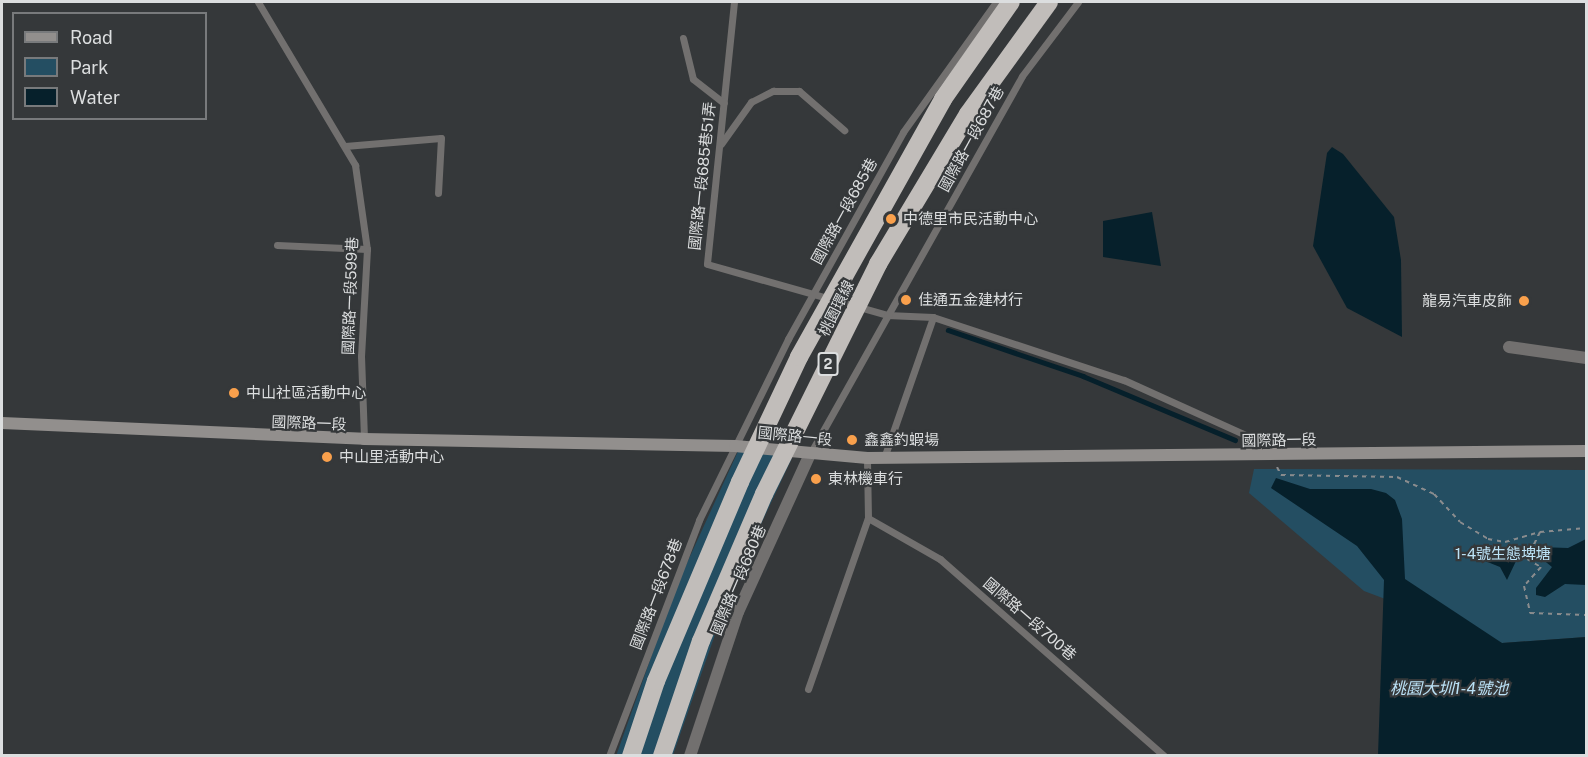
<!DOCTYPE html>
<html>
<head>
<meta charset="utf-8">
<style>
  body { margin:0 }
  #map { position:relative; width:1588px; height:757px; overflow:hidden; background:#35383a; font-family:"Public Sans","Noto Sans TC",sans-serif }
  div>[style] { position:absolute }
  .green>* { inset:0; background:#244e62 }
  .water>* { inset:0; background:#06202b }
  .stream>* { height:4.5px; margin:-2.25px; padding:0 2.25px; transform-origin:2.25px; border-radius:2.25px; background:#06202b }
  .path>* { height:2px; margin-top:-1px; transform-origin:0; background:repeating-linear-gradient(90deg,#8a8c8e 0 4.5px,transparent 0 9px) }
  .lane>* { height:7px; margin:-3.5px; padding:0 3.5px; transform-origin:3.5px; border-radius:3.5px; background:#72706f }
  .street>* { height:12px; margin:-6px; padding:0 6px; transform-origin:6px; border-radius:6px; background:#72706f }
  .secondary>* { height:12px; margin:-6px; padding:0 6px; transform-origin:6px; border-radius:6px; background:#928f8d }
  .highway-bridge>* { height:18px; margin:-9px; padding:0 9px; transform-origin:9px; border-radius:9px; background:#c1bdba }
  .dots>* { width:16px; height:16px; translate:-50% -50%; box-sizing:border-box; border:3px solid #35383a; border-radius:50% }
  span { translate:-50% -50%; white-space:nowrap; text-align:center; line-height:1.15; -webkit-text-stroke:4.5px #35383a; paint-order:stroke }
  .shield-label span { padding:2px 4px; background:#35383a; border:2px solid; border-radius:4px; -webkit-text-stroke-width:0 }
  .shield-label { font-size:14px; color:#dcdedf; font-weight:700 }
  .street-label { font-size:15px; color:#dcdedf }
  .poi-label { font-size:15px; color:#dcdedf }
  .left { translate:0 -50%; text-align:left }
  .right { translate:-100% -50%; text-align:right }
  .park-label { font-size:15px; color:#bce4f8 }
  .water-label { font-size:16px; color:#bbe2f7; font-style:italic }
  .frame { position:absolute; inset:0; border:3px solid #dcdedf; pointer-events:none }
  .legend { position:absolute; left:12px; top:12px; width:195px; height:108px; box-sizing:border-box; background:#35383a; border:2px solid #787a7c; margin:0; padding:8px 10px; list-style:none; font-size:18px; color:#dcdedf }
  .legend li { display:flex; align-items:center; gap:12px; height:30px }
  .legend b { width:30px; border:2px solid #787a7c }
</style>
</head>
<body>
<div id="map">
  <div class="green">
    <i style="clip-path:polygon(740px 447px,792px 458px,732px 586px,673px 755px,616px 756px,676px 587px)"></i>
    <i style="clip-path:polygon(1254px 469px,1586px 470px,1586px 637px,1502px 643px,1364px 591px,1249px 493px)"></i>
  </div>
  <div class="water">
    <i style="clip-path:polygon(1332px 147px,1343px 154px,1394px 217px,1401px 260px,1402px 337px,1347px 308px,1313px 246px,1327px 153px)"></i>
    <i style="clip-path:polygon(1152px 212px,1161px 266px,1103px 257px,1103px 221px)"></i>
    <i style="clip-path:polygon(1276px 478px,1310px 489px,1371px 489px,1386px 493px,1395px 500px,1402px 519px,1405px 579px,1502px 643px,1586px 637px,1586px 755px,1378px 755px,1384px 580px,1357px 546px,1271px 488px)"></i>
    <i style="clip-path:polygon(1586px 539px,1586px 585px,1565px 584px,1545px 597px,1536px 595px,1536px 588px,1552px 567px,1536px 554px,1539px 547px,1568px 548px)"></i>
    <i style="clip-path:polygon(1510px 554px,1516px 561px,1507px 580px,1500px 567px,1480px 559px)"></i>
  </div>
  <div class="stream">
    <i style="left:948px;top:330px;width:143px;rotate:18.8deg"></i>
    <i style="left:1083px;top:376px;width:165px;rotate:22.8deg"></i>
  </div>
  <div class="path">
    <i style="left:1277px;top:467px;width:9px;rotate:63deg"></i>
    <i style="left:1281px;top:475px;width:116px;rotate:1deg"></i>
    <i style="left:1397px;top:477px;width:41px;rotate:24.7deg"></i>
    <i style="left:1434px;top:494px;width:38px;rotate:47deg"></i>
    <i style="left:1460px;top:522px;width:33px;rotate:31deg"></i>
    <i style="left:1488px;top:539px;width:17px;rotate:10deg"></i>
    <i style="left:1505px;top:542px;width:36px;rotate:-16deg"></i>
    <i style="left:1540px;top:532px;width:46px;rotate:-5deg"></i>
    <i style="left:1540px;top:532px;width:30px;rotate:116deg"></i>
    <i style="left:1527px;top:559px;width:16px;rotate:30deg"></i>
    <i style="left:1541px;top:567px;width:25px;rotate:132deg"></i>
    <i style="left:1524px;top:586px;width:28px;rotate:77deg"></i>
    <i style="left:1530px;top:613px;width:56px;rotate:2deg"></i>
  </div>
  <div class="lane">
    <i style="left:258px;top:2px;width:190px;rotate:59.2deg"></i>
    <i style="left:355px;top:165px;width:85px;rotate:81.9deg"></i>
    <i style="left:367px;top:249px;width:107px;rotate:93.2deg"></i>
    <i style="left:361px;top:356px;width:83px;rotate:87.9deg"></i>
    <i style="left:734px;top:2px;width:263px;rotate:95.9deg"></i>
    <i style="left:707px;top:264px;width:187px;rotate:15.8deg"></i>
    <i style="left:887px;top:315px;width:46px;rotate:2.5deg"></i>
    <i style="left:933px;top:317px;width:201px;rotate:18.3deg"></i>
    <i style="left:1124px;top:380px;width:146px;rotate:24.3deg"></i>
    <i style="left:1257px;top:440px;width:21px;rotate:47deg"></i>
    <i style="left:683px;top:38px;width:42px;rotate:76.3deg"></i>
    <i style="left:693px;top:79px;width:39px;rotate:38deg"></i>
    <i style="left:721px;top:144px;width:52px;rotate:-54.5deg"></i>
    <i style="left:751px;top:102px;width:25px;rotate:-27deg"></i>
    <i style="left:773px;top:91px;width:26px"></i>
    <i style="left:799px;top:91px;width:60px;rotate:40.9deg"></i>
    <i style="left:345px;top:146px;width:96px;rotate:-4.8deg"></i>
    <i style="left:441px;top:138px;width:55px;rotate:93.1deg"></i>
    <i style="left:277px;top:245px;width:90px;rotate:2.5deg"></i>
    <i style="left:810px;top:454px;width:433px;rotate:-60.7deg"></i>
    <i style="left:1022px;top:76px;width:93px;rotate:-52.9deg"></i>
    <i style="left:884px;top:458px;width:149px;rotate:-70.8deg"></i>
    <i style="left:868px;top:518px;width:83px;rotate:29.7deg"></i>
    <i style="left:940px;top:559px;width:298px;rotate:41.3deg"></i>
    <i style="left:808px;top:689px;width:181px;rotate:-70.7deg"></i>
    <i style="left:868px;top:518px;width:60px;rotate:-91deg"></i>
    <i style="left:609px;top:756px;width:253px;rotate:-69.1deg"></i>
    <i style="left:699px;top:520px;width:202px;rotate:-63.8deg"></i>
    <i style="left:788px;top:339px;width:237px;rotate:-60.9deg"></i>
    <i style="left:903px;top:132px;width:160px;rotate:-54.4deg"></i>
  </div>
  <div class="street">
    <i style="left:1509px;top:347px;width:78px;rotate:8.1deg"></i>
    <i style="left:690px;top:756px;width:152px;rotate:-71.6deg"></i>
    <i style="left:738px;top:612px;width:174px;rotate:-65.5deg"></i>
  </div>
  <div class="secondary">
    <i style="left:2px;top:423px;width:362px;rotate:2.5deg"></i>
    <i style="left:364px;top:439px;width:371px;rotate:1.1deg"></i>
    <i style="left:735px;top:446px;width:133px;rotate:5.2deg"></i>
    <i style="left:867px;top:458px;width:719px;rotate:-0.56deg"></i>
  </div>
  <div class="highway-bridge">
    <i style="left:631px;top:756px;width:79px;rotate:-71.6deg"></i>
    <i style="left:656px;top:681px;width:216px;rotate:-67.1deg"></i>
    <i style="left:740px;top:482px;width:138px;rotate:-64.7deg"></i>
    <i style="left:799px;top:357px;width:295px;rotate:-60.8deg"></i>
    <i style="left:943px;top:99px;width:118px;rotate:-55deg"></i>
    <i style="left:662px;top:756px;width:121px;rotate:-71.3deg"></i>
    <i style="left:701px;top:641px;width:160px;rotate:-66.8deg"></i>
    <i style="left:764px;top:494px;width:257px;rotate:-63.6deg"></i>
    <i style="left:878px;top:264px;width:175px;rotate:-59deg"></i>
    <i style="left:968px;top:114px;width:138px;rotate:-54.1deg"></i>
  </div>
  <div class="dots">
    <i style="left:891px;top:219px;background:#f9a04c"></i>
    <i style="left:906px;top:300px;background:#f9a04c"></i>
    <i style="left:1524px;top:301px;background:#f9a04c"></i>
    <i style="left:234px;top:393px;background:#f9a04c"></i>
    <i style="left:852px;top:440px;background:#f9a04c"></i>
    <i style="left:327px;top:457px;background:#f9a04c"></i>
    <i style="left:816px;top:479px;background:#f9a04c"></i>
  </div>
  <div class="shield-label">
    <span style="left:828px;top:364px">2</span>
  </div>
  <div class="street-label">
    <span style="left:971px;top:139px;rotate:-61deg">國際路一段687巷</span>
    <span style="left:702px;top:176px;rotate:-84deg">國際路一段685巷51弄</span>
    <span style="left:844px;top:211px;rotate:-61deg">國際路一段685巷</span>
    <span style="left:350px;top:296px;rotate:-88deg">國際路一段599巷</span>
    <span style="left:836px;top:308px;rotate:-63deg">桃園環線</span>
    <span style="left:309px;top:423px;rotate:2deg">國際路一段</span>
    <span style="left:795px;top:436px;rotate:6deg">國際路一段</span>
    <span style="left:1279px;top:440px;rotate:-1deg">國際路一段</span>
    <span style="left:738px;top:580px;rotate:-67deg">國際路一段680巷</span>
    <span style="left:656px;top:594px;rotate:-69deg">國際路一段678巷</span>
    <span style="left:1030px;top:619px;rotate:41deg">國際路一段700巷</span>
  </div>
  <div class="poi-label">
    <span class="left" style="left:903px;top:219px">中德里市民活動中心</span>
    <span class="left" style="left:918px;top:300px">佳通五金建材行</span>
    <span class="right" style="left:1512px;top:301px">龍易汽車皮飾</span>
    <span class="left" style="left:246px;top:393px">中山社區活動中心</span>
    <span class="left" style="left:864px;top:440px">鑫鑫釣蝦場</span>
    <span class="left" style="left:339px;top:457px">中山里活動中心</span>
    <span class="left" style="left:828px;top:479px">東林機車行</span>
  </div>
  <div class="park-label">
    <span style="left:1503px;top:554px">1-4號生態埤塘</span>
  </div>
  <div class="water-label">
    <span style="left:1449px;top:689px">桃園大圳1-4號池</span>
  </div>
  <div class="frame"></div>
  <ul class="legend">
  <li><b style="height:8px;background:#928f8d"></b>Road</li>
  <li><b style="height:16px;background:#244e62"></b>Park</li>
  <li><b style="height:16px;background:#06202b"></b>Water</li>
  </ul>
</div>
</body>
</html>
